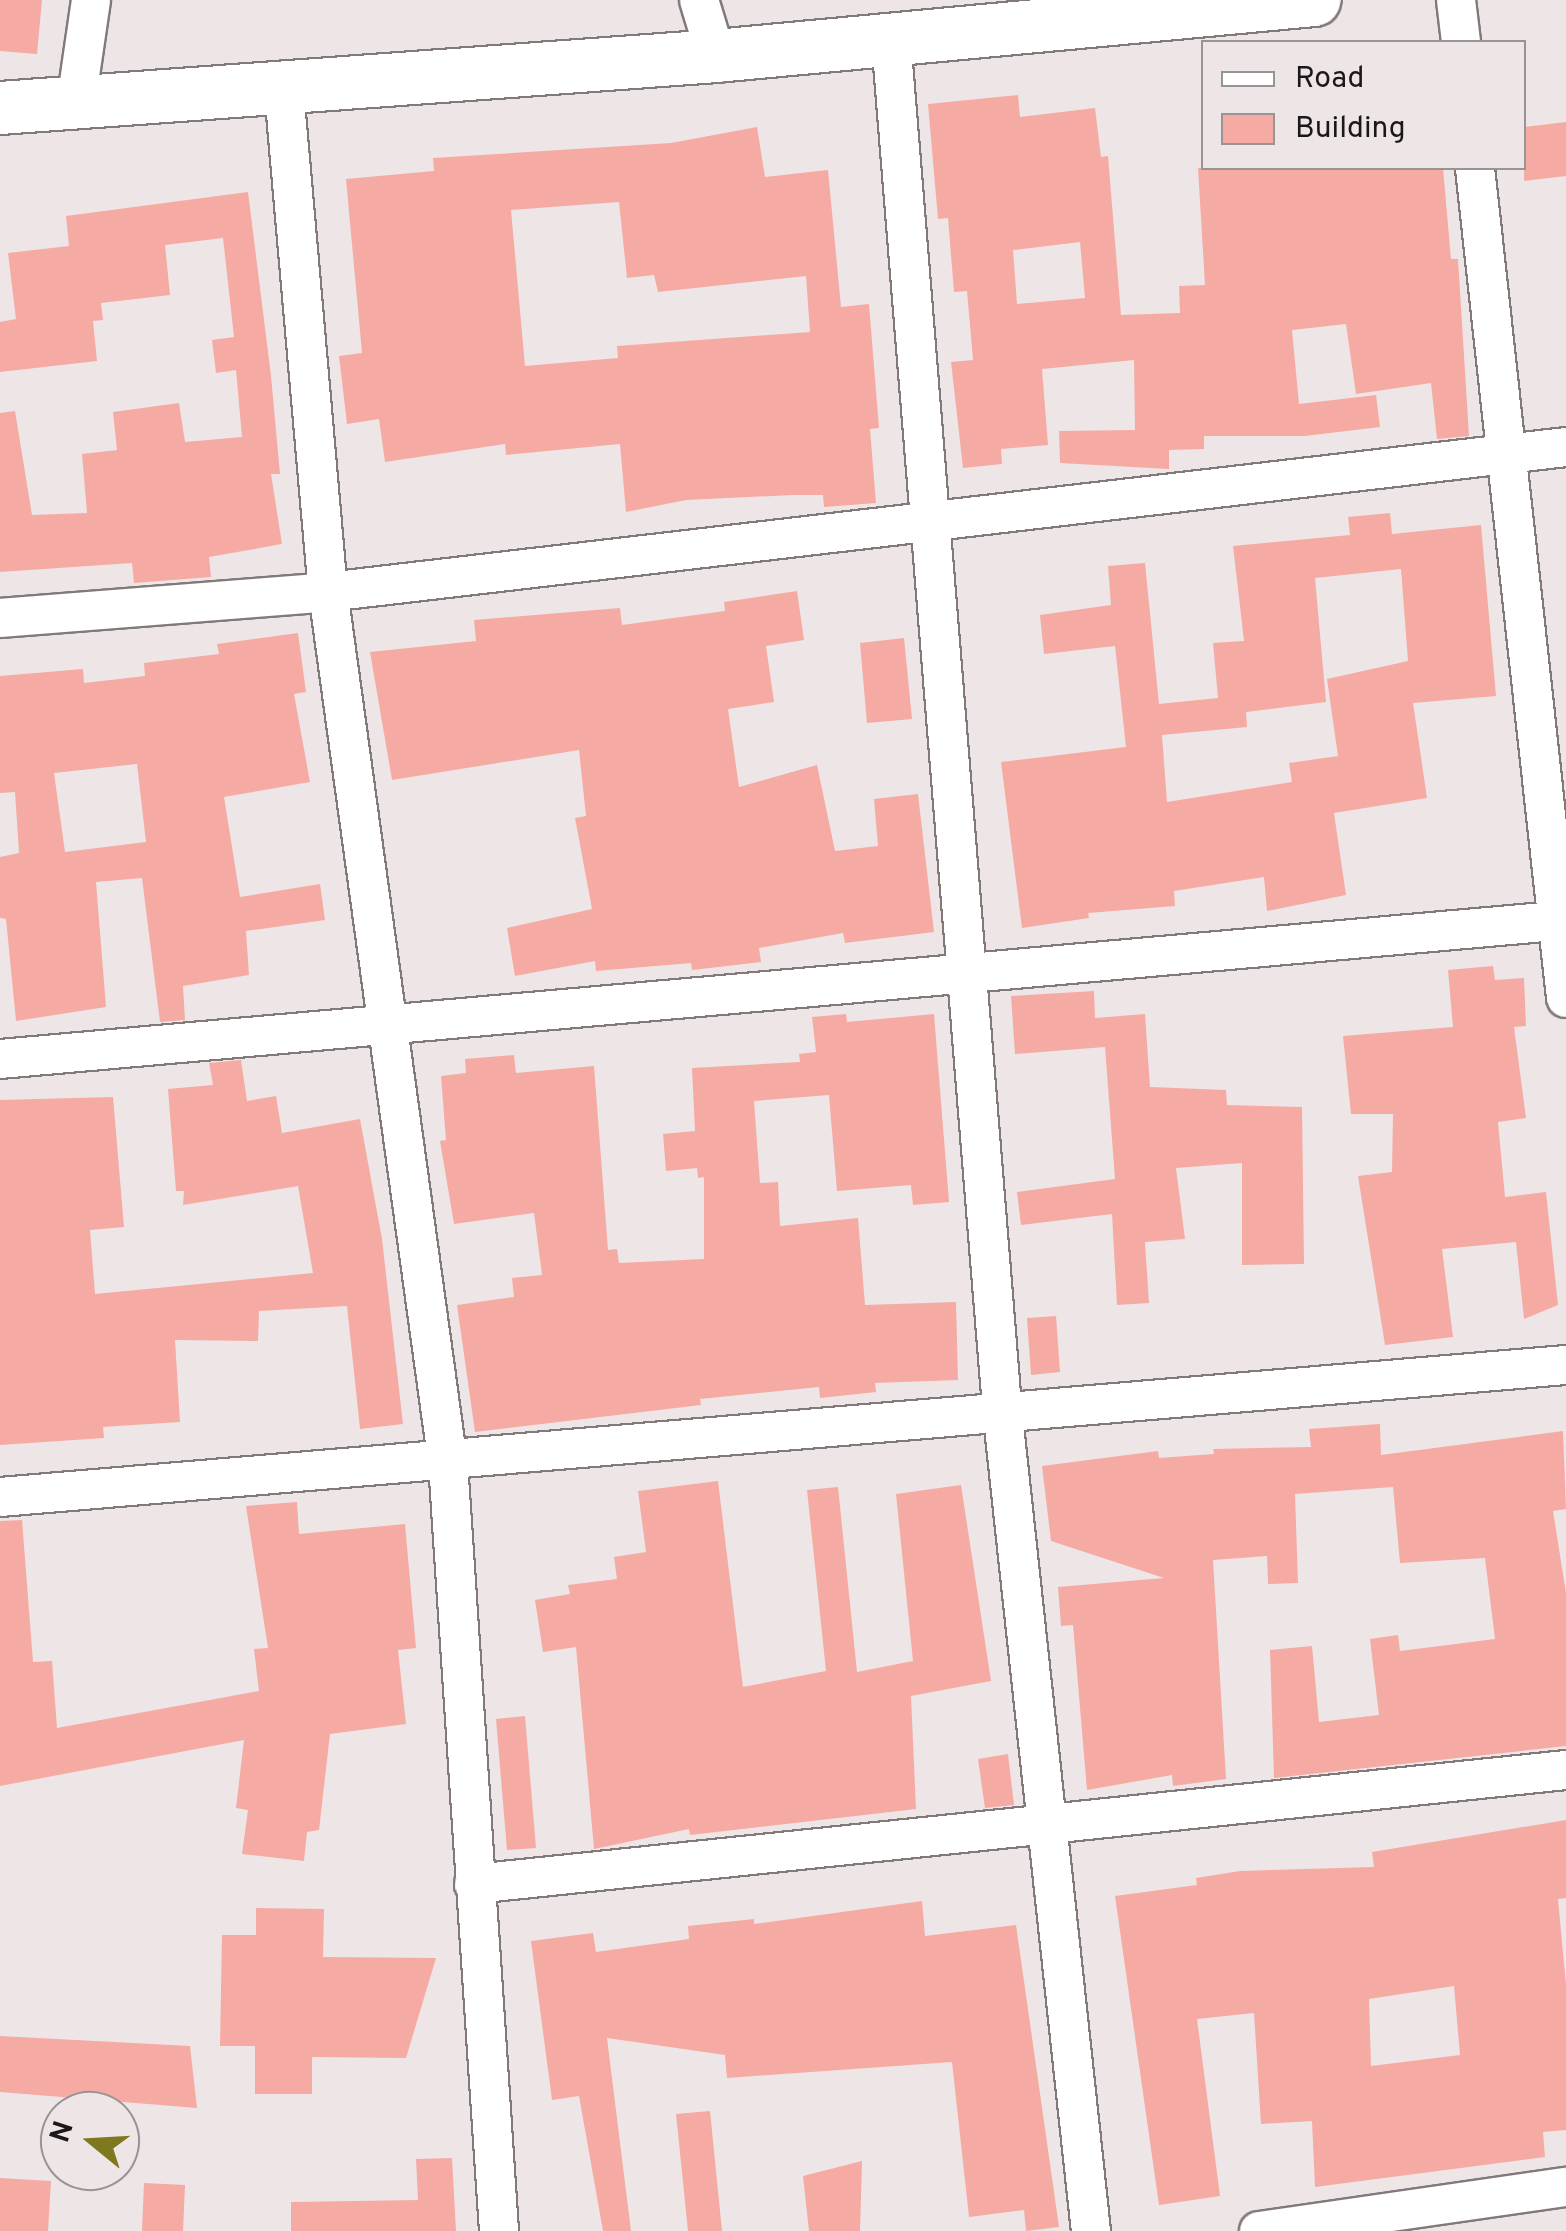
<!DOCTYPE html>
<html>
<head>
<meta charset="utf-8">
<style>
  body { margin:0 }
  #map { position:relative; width:1566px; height:2231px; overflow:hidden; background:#eee5e6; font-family:Overpass,sans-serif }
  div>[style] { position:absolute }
  .building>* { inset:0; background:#f5aba3 }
  .roads { filter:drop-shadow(2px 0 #81797a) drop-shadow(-2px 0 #81797a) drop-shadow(0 2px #81797a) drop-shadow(0 -2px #81797a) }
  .street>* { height:38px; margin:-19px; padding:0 19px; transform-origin:19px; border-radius:19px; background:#fff }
  .secondary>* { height:52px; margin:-26px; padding:0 26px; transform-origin:26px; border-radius:26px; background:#fff }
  span { translate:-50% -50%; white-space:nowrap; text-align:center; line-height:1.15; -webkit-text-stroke:8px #eee5e6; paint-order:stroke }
  .legend { position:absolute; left:1201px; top:40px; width:325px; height:130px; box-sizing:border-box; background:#eee5e6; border:2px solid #9a9394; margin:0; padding:12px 18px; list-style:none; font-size:30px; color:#1b1819 }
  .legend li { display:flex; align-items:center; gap:20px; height:50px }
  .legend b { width:50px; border:2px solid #9a9394 }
  .north { position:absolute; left:40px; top:2091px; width:100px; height:100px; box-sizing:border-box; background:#eee5e6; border:2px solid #9a9394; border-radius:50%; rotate:288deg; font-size:28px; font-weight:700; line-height:40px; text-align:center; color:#1b1819 }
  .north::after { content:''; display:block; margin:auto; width:35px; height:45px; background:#7e781e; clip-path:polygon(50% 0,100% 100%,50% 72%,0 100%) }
</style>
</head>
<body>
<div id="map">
  <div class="building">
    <i style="clip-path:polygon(0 0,42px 0,37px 54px,0 51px)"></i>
    <i style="clip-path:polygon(evenodd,1018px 95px,1020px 117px,1095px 108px,1101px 157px,1108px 156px,1121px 315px,1180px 313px,1179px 286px,1205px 285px,1198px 168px,1443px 168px,1451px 259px,1458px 259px,1469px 436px,1437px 439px,1431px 383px,1356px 394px,1346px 324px,1292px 330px,1299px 404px,1376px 395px,1380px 427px,1305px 436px,1204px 436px,1204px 449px,1169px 450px,1169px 469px,1060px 463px,1059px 431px,1135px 430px,1134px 360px,1042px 369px,1048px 445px,1001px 449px,1002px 464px,963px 468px,951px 362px,973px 360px,967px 291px,954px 292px,948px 218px,938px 219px,928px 104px,1018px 95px,1080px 242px,1085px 298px,1017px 304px,1013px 250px,1080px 242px)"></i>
    <i style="clip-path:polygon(1566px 122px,1566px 176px,1524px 181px,1524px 127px)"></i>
    <i style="clip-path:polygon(evenodd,757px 127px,765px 177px,828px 170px,841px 307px,869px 304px,879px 428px,870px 429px,876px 503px,824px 507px,823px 495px,793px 495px,686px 500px,626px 512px,620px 444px,506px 455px,505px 444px,385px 462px,379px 419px,347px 424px,339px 356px,362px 353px,346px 179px,434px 171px,433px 158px,671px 143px,757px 127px,619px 202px,627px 278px,654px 275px,658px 292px,806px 276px,810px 332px,617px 346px,618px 358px,525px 366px,511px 210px,619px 202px)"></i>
    <i style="clip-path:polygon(248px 192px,271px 376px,280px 474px,271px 474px,282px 544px,209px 557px,211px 577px,134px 583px,132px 563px,0 572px,0 413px,15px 411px,32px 515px,87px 513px,82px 454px,117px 450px,113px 412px,179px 403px,185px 442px,242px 437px,236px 370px,216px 373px,212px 340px,234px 337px,223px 238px,165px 245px,170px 295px,101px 303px,103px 320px,93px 321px,97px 361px,0 372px,0 322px,16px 319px,8px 253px,69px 246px,66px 216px)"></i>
    <i style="clip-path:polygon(evenodd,1390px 513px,1392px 534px,1481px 525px,1496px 696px,1413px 703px,1427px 798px,1334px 813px,1346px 895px,1267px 911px,1264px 877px,1174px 891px,1175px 906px,1088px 913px,1089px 918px,1022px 928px,1001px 762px,1126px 747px,1115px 646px,1044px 654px,1040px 615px,1111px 605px,1108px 566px,1145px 563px,1159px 704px,1218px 698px,1213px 643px,1244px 641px,1233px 546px,1350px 535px,1348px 517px,1390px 513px,1401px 569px,1408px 661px,1327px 679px,1338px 756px,1289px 763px,1292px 782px,1167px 802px,1162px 735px,1247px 727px,1246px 712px,1326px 702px,1315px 578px,1401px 569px)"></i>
    <i style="clip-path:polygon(797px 591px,804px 640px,766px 646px,774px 702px,728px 709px,739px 787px,817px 765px,835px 851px,878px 846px,874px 799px,918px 794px,934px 932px,845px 943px,843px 933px,759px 948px,761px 962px,692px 970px,691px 963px,596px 971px,595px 961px,515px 976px,507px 928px,592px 909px,575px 818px,586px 816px,579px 750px,392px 780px,370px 652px,476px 641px,474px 620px,620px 608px,622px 625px,725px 611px,724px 602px)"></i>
    <i style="clip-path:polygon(evenodd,298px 633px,306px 692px,294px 694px,310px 782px,224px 797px,240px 897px,320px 884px,325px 920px,246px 931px,249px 975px,183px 986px,185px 1020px,160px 1022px,142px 878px,96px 882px,106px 1007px,16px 1021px,6px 919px,0 918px,0 857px,19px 853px,15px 792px,0 793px,0 676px,83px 669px,84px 683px,145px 676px,144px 663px,219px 654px,217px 644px,298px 633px,137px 764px,146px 842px,65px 852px,54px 773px,137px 764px)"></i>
    <i style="clip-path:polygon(904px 638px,912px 719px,867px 723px,860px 643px)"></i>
    <i style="clip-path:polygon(1493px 966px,1495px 980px,1524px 978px,1526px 1026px,1514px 1027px,1526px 1118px,1498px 1122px,1505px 1197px,1546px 1192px,1558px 1305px,1524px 1319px,1516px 1242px,1442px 1249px,1453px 1337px,1385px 1345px,1358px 1176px,1392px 1172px,1393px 1114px,1351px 1114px,1343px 1036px,1453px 1027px,1448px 970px)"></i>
    <i style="clip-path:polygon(1094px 991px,1095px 1018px,1145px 1014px,1150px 1087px,1226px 1090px,1227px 1105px,1302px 1107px,1304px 1264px,1242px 1265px,1242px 1163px,1176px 1168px,1185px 1239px,1145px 1242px,1149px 1303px,1117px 1305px,1112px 1214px,1021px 1225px,1017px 1192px,1115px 1179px,1105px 1047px,1015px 1054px,1011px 996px)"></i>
    <i style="clip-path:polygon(846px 1014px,847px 1022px,934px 1014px,949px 1202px,913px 1205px,911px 1185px,837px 1191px,829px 1095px,754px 1101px,760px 1183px,778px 1182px,780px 1226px,858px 1218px,865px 1305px,956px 1302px,958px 1380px,875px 1383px,876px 1392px,820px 1398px,819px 1387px,700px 1399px,701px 1405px,475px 1432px,457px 1305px,514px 1297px,512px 1278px,542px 1275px,534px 1213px,454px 1224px,440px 1141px,446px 1140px,441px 1076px,466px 1073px,465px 1059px,514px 1055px,516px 1073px,594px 1066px,608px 1250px,617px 1249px,619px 1263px,704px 1259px,704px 1177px,698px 1178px,697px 1168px,666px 1171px,663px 1134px,695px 1131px,692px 1068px,800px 1062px,799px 1054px,816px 1052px,812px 1017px)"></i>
    <i style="clip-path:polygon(241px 1060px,247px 1101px,276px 1096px,282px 1133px,360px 1119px,382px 1239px,403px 1424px,360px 1429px,347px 1306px,259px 1311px,258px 1341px,175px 1340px,180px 1422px,103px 1427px,104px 1438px,0 1445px,0 1100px,113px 1097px,124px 1227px,90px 1230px,95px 1294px,313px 1273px,298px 1186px,183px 1205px,184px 1191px,176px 1191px,168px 1089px,213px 1085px,209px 1063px)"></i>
    <i style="clip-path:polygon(1056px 1316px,1060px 1372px,1031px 1375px,1027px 1318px)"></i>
    <i style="clip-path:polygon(1380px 1424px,1381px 1455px,1563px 1431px,1566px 1509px,1553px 1511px,1566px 1593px,1566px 1746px,1274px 1778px,1270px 1650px,1312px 1646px,1319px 1722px,1379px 1715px,1370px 1639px,1398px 1635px,1400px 1651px,1495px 1639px,1485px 1558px,1400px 1563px,1393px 1487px,1295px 1494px,1298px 1583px,1268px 1584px,1267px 1556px,1213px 1560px,1226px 1779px,1173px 1786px,1172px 1775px,1087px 1790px,1073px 1625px,1061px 1626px,1058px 1587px,1164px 1578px,1051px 1541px,1042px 1466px,1158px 1451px,1159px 1458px,1214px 1454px,1213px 1449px,1311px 1447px,1309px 1429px)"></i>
    <i style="clip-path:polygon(718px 1481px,743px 1687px,826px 1671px,807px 1490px,838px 1487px,857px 1672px,913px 1661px,896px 1494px,961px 1485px,991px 1681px,911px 1696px,916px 1809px,690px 1835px,689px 1829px,594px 1849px,576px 1647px,543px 1652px,535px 1600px,570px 1594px,568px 1585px,617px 1579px,614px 1557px,646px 1552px,638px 1491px)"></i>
    <i style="clip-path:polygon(297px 1502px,299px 1534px,405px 1524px,416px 1648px,398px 1650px,406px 1724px,330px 1734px,319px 1830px,307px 1832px,304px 1861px,242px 1854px,248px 1810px,236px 1808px,244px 1740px,0 1786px,0 1521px,22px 1520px,33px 1662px,52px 1661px,57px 1728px,259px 1691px,254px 1649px,268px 1648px,246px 1506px)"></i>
    <i style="clip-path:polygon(525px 1716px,536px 1848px,507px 1850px,496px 1719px)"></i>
    <i style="clip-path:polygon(1008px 1754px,1014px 1805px,985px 1808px,978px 1759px)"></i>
    <i style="clip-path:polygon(evenodd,1566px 1820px,1566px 1898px,1558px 1899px,1566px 1985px,1566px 2130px,1543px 2132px,1545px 2157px,1315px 2187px,1312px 2121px,1261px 2124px,1254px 2013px,1197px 2019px,1220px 2196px,1159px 2205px,1115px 1896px,1197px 1885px,1196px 1878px,1240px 1871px,1374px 1867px,1372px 1852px,1566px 1820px,1454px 1986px,1460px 2055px,1371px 2066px,1369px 1999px,1454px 1986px)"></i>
    <i style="clip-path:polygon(922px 1901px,925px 1936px,1016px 1925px,1059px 2227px,1026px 2231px,1024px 2210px,969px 2217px,952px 2062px,727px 2078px,725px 2055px,607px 2038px,631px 2231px,603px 2231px,579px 2096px,552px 2100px,531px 1941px,593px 1933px,596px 1952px,689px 1939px,688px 1926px,754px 1919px,754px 1924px)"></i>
    <i style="clip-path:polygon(256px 1908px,324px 1909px,323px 1957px,436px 1958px,406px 2058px,312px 2057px,312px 2094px,255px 2094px,255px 2046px,220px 2046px,222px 1935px,256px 1935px)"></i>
    <i style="clip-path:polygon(0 2036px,190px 2046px,197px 2108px,0 2092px)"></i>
    <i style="clip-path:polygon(710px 2111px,722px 2231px,688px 2231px,676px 2114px)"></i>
    <i style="clip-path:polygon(452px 2158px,456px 2231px,291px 2231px,291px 2202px,418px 2200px,416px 2159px)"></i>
    <i style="clip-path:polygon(862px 2161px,860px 2231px,809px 2231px,803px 2176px)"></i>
    <i style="clip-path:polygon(0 2178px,51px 2181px,48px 2231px,0 2231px)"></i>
    <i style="clip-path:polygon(144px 2183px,185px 2185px,183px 2231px,142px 2231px)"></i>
  </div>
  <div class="roads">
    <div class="street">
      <i style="left:699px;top:0;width:59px;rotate:73.1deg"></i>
      <i style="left:1456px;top:0;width:42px;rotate:83.2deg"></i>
      <i style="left:891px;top:39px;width:1373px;rotate:85.36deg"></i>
      <i style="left:1002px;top:1408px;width:828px;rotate:83.83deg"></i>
      <i style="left:284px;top:91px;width:503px;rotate:84.98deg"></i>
      <i style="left:328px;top:592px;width:879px;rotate:82.16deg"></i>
      <i style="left:448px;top:1463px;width:770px;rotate:86.2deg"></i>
      <i style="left:76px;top:103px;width:104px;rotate:-81.7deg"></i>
      <i style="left:1475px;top:168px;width:835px;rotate:83.74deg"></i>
      <i style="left:0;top:618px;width:329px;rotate:-4.5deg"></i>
      <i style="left:328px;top:592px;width:1246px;rotate:-6.68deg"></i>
      <i style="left:0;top:1059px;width:1572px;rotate:-5.07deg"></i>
      <i style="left:0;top:1497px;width:1572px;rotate:-4.82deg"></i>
      <i style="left:474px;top:1884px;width:1098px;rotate:-5.96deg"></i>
      <i style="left:1259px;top:2231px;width:310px;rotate:-8.2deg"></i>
    </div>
    <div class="secondary">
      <i style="left:0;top:108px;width:718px;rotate:-4.15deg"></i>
      <i style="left:716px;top:56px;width:601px;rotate:-5.35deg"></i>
    </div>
  </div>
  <ul class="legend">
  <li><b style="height:12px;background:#fff"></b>Road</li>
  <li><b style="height:28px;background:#f5aba3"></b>Building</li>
  </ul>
  <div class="north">N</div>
</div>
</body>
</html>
